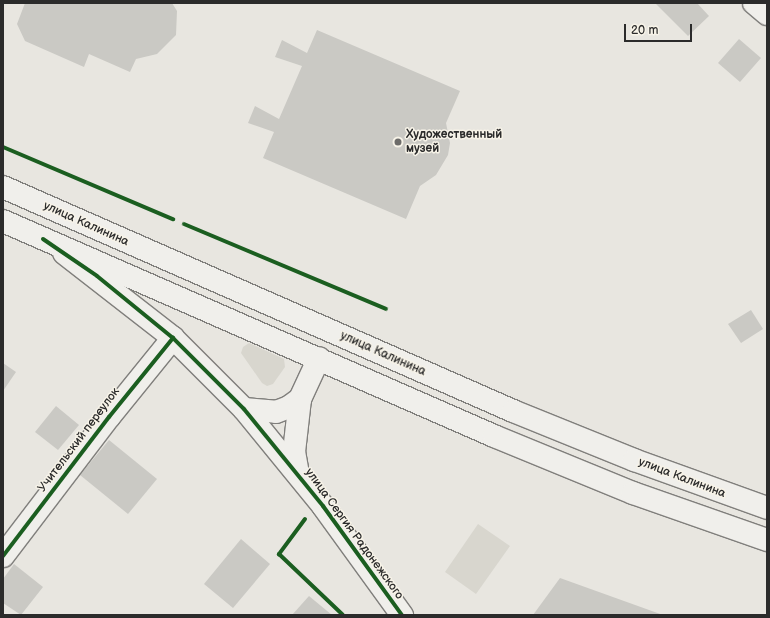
<!DOCTYPE html>
<html>
<head>
<meta charset="utf-8">
<style>
  body { margin:0 }
  #map { position:relative; width:770px; height:618px; overflow:hidden; background:#e8e6e0; font-family:"Balsamiq Sans",sans-serif }
  div>[style] { position:absolute }
  .green>* { inset:0; background:#d8d6ce }
  .building>* { inset:0; background:#cac9c4 }
  .roads { filter:drop-shadow(1px 0 #807f7c) drop-shadow(-1px 0 #807f7c) drop-shadow(0 1px #807f7c) drop-shadow(0 -1px #807f7c) }
  .street>* { height:22px; margin:-11px; padding:0 11px; transform-origin:11px; border-radius:11px; background:#f0efeb }
  .secondary>* { height:22px; margin:-11px; padding:0 11px; transform-origin:11px; border-radius:11px; background:#f0efeb }
  .primary>* { height:22px; margin:-11px; padding:0 11px; transform-origin:11px; border-radius:11px; background:#f0efeb }
  .cycleway>* { height:4px; margin:-2px; padding:0 2px; transform-origin:2px; border-radius:2px; background:#1b5e20 }
  .dots>* { width:11px; height:11px; translate:-50% -50%; box-sizing:border-box; border:2px solid #f7f3e8; border-radius:50% }
  span { translate:-50% -50%; white-space:nowrap; text-align:center; line-height:1.15; -webkit-text-stroke:3px #f7f3e8; paint-order:stroke }
  .poi-label { font-size:12px; color:#2b2b2b; font-weight:700 }
  .left { translate:0 -50%; text-align:left }
  .street-label { font-size:12px; color:#2b2b2b }
  .frame { position:absolute; inset:0; border:4px solid #2b2b2b; pointer-events:none }
  .scale { position:absolute; left:624px; top:24px; width:68px; height:18px; box-sizing:border-box; border:2px solid #2b2b2b; border-top:0; padding-left:5px; font-size:12px; line-height:14px; white-space:nowrap; color:#2b2b2b; -webkit-text-stroke:3px #f7f3e8; paint-order:stroke }
</style>
</head>
<body>
<div id="map">
  <div class="green">
    <i style="clip-path:polygon(249px 343px,284px 359px,285px 367px,273px 384px,267px 386px,262px 383px,241px 353px,243px 347px)"></i>
    <i style="clip-path:polygon(478px 524px,510px 546px,476px 594px,445px 572px)"></i>
  </div>
  <div class="building">
    <i style="clip-path:polygon(25px 3px,172px 3px,177px 11px,176px 35px,157px 54px,136px 59px,130px 72px,89px 54px,84px 67px,25px 41px,17px 24px)"></i>
    <i style="clip-path:polygon(655px 3px,697px 3px,709px 16px,688px 36px)"></i>
    <i style="clip-path:polygon(317px 30px,460px 91px,446px 123px,450px 143px,448px 155px,436px 175px,420px 186px,406px 219px,263px 158px,274px 132px,248px 123px,255px 106px,279px 119px,302px 66px,275px 57px,282px 40px,307px 53px)"></i>
    <i style="clip-path:polygon(739px 39px,761px 58px,740px 82px,718px 63px)"></i>
    <i style="clip-path:polygon(751px 310px,763px 329px,741px 343px,728px 324px)"></i>
    <i style="clip-path:polygon(3px 363px,16px 372px,3px 391px)"></i>
    <i style="clip-path:polygon(56px 406px,79px 425px,58px 450px,35px 432px)"></i>
    <i style="clip-path:polygon(109px 440px,157px 479px,128px 514px,80px 475px)"></i>
    <i style="clip-path:polygon(241px 539px,270px 564px,233px 608px,204px 584px)"></i>
    <i style="clip-path:polygon(14px 564px,43px 587px,21px 615px,3px 603px,3px 579px)"></i>
    <i style="clip-path:polygon(560px 578px,663px 615px,533px 615px)"></i>
    <i style="clip-path:polygon(309px 596px,332px 615px,292px 615px)"></i>
  </div>
  <div class="roads">
    <div class="street">
      <i style="left:754px;top:3px;width:17px;rotate:40deg"></i>
      <i style="left:3px;top:556px;width:175px;rotate:-52.7deg"></i>
      <i style="left:109px;top:417px;width:102px;rotate:-51deg"></i>
    </div>
    <div class="secondary">
      <i style="left:64px;top:253px;width:138px;rotate:37.9deg"></i>
      <i style="left:173px;top:338px;width:100px;rotate:45deg"></i>
      <i style="left:244px;top:409px;width:125px;rotate:50.8deg"></i>
      <i style="left:323px;top:506px;width:135px;rotate:54.1deg"></i>
      <i style="left:244px;top:409px;width:32px;rotate:5deg"></i>
      <i style="left:276px;top:412px;width:14px;rotate:-21deg"></i>
      <i style="left:289px;top:407px;width:14px;rotate:-36deg"></i>
      <i style="left:298px;top:474px;width:22px;rotate:-100deg"></i>
      <i style="left:294px;top:452px;width:53px;rotate:-83.5deg"></i>
      <i style="left:300px;top:399px;width:45px;rotate:-65.1deg"></i>
    </div>
    <div class="primary">
      <i style="left:3px;top:187px;width:557px;rotate:23.71deg"></i>
      <i style="left:513px;top:411px;width:131px;rotate:22deg"></i>
      <i style="left:634px;top:460px;width:141px;rotate:19.8deg"></i>
      <i style="left:3px;top:221px;width:536px;rotate:23.65deg"></i>
      <i style="left:494px;top:436px;width:150px;rotate:22.3deg"></i>
      <i style="left:633px;top:493px;width:142px;rotate:19.3deg"></i>
    </div>
  </div>
  <div class="cycleway">
    <i style="left:3px;top:147px;width:185px;rotate:23deg"></i>
    <i style="left:184px;top:224px;width:219px;rotate:22.8deg"></i>
    <i style="left:43px;top:239px;width:65px;rotate:34.4deg"></i>
    <i style="left:97px;top:276px;width:98px;rotate:39.2deg"></i>
    <i style="left:173px;top:338px;width:100px;rotate:45deg"></i>
    <i style="left:244px;top:409px;width:125px;rotate:50.8deg"></i>
    <i style="left:323px;top:506px;width:135px;rotate:54.1deg"></i>
    <i style="left:305px;top:519px;width:44px;rotate:126.6deg"></i>
    <i style="left:279px;top:554px;width:88px;rotate:43.6deg"></i>
    <i style="left:3px;top:556px;width:175px;rotate:-52.7deg"></i>
    <i style="left:109px;top:417px;width:102px;rotate:-51deg"></i>
  </div>
  <div class="dots">
    <i style="left:398px;top:142px;background:#6d6c6a"></i>
  </div>
  <div class="poi-label">
    <span class="left" style="left:406px;top:142px">Художественный<br>музей</span>
  </div>
  <div class="street-label">
    <span style="left:86px;top:224px;rotate:24deg">улица Калинина</span>
    <span style="left:383px;top:354px;rotate:24deg">улица Калинина</span>
    <span style="left:79px;top:440px;rotate:-53deg">Учительский переулок</span>
    <span style="left:682px;top:478px;rotate:21deg">улица Калинина</span>
    <span style="left:354px;top:534px;rotate:54deg">улица Сергия Радонежского</span>
  </div>
  <div class="frame"></div>
  <div class="scale">20 m</div>
</div>
</body>
</html>
